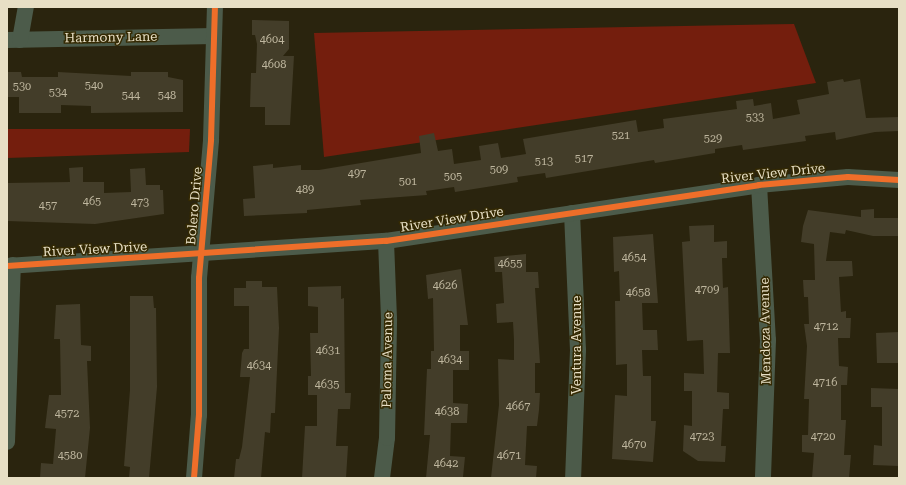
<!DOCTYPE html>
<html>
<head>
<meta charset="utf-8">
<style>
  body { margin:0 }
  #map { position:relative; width:906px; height:485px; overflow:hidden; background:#2a240e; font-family:"Roboto Serif",serif }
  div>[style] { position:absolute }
  .green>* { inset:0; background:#741e0d }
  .building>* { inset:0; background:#433d29 }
  .minor>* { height:16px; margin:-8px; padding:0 8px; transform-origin:8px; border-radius:8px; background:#4c5b4a }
  .cycleway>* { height:6px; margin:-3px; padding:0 3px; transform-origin:3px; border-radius:3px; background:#ee6e29 }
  span { translate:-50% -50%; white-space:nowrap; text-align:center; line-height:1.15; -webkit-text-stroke:3px #352a03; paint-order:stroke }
  .number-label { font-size:11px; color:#beb69e }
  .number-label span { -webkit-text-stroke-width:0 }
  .street-label { font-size:13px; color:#e7dfc5 }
  .frame { position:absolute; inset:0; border:8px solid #e7dfc5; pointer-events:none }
</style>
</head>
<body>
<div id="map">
  <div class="green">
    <i style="clip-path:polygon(794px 24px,816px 83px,324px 157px,314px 33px)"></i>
    <i style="clip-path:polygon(7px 129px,190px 129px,189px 152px,7px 158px)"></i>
  </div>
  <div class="building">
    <i style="clip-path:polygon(252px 20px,289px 21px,289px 49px,283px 56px,294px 56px,290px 125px,265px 125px,265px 107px,250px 107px,251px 73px,256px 73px,257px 44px,255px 35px,252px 35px)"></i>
    <i style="clip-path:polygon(7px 72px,21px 72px,22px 77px,58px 77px,58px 72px,131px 76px,131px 72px,168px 72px,168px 77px,183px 80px,183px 112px,91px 113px,91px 106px,61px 105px,61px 113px,19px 113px,19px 97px,7px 97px)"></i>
    <i style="clip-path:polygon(843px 79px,844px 82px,860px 79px,866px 118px,899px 117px,899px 131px,875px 132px,836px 140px,835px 132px,805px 136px,806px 141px,743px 150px,742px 145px,715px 149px,715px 153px,655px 163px,654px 160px,546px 178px,545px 173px,517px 177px,518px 182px,455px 192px,454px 187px,426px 191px,427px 195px,360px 200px,361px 205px,307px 210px,307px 213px,244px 216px,243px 199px,255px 198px,253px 166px,273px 164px,273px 168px,301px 165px,301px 170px,319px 170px,421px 153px,419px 136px,434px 133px,438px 151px,452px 149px,454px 164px,481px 160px,479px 146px,498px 143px,501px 158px,526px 154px,523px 139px,636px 120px,638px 132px,664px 128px,663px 119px,737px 109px,736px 101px,753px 99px,754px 106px,771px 103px,773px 119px,800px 114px,797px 100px,829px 94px,827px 82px)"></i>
    <i style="clip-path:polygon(83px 167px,83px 182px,104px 182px,104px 193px,131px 192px,130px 169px,145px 168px,146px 185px,160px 185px,160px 190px,163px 190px,164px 214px,95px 224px,7px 221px,7px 183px,70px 182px,69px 168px)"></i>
    <i style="clip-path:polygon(874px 209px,874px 218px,899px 218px,899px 236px,873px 236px,846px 230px,845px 234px,830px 232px,826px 261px,852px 261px,853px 276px,839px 277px,841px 312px,846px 311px,846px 318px,851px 318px,850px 338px,838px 338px,839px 366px,848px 367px,847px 385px,841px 385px,841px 420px,846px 420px,844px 455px,851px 455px,849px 478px,812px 478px,814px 453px,802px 452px,802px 435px,808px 435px,809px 399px,804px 399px,807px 346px,804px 324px,809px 324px,808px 297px,804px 297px,803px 280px,815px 280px,814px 244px,801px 242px,803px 226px,808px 210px,861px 217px,861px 210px)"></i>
    <i style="clip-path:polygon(714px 225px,714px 242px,727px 241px,727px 258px,722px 258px,723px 288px,728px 287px,730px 353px,718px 353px,717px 392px,729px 393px,729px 409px,723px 409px,721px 446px,726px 446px,725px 462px,698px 461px,683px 451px,684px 425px,692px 426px,692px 391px,684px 391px,684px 373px,704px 374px,703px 340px,687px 341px,682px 242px,690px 241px,689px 226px)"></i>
    <i style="clip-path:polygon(653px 234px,658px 303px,642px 303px,643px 330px,657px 330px,658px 350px,642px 350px,643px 376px,651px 376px,651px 421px,656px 421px,653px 462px,612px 459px,615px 395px,627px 396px,627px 364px,616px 365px,615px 301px,620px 301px,619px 271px,614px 272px,613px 237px)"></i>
    <i style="clip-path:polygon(526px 254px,526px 272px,538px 272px,539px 288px,535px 288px,540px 363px,535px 363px,535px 393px,540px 393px,539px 410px,537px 426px,527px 426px,525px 465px,537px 466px,536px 478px,491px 478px,499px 405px,498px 359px,514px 360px,514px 340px,513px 322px,497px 323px,496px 304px,504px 303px,502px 272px,495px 272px,494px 257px)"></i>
    <i style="clip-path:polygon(461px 269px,468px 325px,460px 325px,460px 351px,469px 351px,469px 370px,453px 370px,453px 403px,468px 404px,467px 423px,451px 423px,450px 456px,465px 457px,463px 477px,426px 478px,430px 435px,424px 435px,427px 369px,431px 369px,431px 351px,434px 351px,433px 298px,428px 299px,426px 275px)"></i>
    <i style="clip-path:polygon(246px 281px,262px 281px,262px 287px,277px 287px,279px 328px,275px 413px,271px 413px,270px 433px,265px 432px,261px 478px,234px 478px,236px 459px,239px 459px,242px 447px,250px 377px,240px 377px,242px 353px,244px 349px,249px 349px,249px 306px,234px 306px,234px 288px,246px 288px)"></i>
    <i style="clip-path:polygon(341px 286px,341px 299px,344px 298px,345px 393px,351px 393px,350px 409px,338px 409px,336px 446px,348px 446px,346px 478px,302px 478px,305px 426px,317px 426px,317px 395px,308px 395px,308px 376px,311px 376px,310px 333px,318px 333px,318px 307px,308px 306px,308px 287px)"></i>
    <i style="clip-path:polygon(130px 296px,153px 296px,154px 308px,156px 308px,157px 387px,149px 478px,129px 478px,130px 467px,124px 466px,130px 390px)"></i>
    <i style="clip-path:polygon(80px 304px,81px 345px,91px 346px,91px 361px,87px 361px,90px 428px,85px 478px,40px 478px,41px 463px,53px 464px,56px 429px,45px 428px,49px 395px,61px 395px,60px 339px,54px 339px,56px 305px)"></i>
    <i style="clip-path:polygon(899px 332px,899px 363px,877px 363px,876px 333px)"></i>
    <i style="clip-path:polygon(871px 388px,899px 389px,899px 466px,873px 465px,874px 445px,882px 446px,882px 407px,871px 407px)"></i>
  </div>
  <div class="minor">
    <i style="left:7px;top:40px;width:207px;rotate:-1.1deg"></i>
    <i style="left:20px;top:40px;width:34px;rotate:-80deg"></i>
    <i style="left:759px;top:185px;width:155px;rotate:86.7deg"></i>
    <i style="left:768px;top:340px;width:138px;rotate:92.1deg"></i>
    <i style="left:572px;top:213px;width:137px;rotate:87.5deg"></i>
    <i style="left:578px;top:350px;width:128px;rotate:92.2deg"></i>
    <i style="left:7px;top:266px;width:380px;rotate:-3.8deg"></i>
    <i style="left:386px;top:241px;width:377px;rotate:-8.5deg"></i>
    <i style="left:759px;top:185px;width:89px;rotate:-5.1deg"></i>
    <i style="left:848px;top:177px;width:51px;rotate:3.4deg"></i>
    <i style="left:7px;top:442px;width:177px;rotate:-88.1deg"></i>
    <i style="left:194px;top:478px;width:63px;rotate:-85.5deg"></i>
    <i style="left:199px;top:415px;width:137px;rotate:-90deg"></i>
    <i style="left:199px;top:278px;width:139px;rotate:-85deg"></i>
    <i style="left:211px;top:140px;width:133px;rotate:-88.3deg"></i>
    <i style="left:382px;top:478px;width:40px;rotate:-82.9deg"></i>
    <i style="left:387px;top:438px;width:119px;rotate:-89deg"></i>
    <i style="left:389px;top:319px;width:78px;rotate:-92.2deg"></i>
  </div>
  <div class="cycleway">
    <i style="left:7px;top:266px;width:380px;rotate:-3.8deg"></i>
    <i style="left:386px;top:241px;width:377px;rotate:-8.5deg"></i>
    <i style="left:759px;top:185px;width:89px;rotate:-5.1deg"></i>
    <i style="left:848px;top:177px;width:51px;rotate:3.4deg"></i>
    <i style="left:194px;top:478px;width:63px;rotate:-85.5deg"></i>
    <i style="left:199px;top:415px;width:137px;rotate:-90deg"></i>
    <i style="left:199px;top:278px;width:139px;rotate:-85deg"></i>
    <i style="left:211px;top:140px;width:133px;rotate:-88.3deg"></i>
  </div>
  <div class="number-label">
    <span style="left:272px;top:40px">4604</span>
    <span style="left:274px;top:65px">4608</span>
    <span style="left:94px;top:86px">540</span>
    <span style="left:22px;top:87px">530</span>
    <span style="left:58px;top:93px">534</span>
    <span style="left:131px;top:96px">544</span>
    <span style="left:167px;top:96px">548</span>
    <span style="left:755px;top:118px">533</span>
    <span style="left:621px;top:136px">521</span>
    <span style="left:713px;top:139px">529</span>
    <span style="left:584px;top:159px">517</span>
    <span style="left:544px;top:162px">513</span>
    <span style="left:499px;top:170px">509</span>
    <span style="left:357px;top:174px">497</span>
    <span style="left:453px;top:177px">505</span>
    <span style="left:408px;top:182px">501</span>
    <span style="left:305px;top:190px">489</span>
    <span style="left:92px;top:202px">465</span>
    <span style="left:140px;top:203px">473</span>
    <span style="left:48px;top:206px">457</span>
    <span style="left:634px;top:258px">4654</span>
    <span style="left:510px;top:264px">4655</span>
    <span style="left:445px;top:286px">4626</span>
    <span style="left:707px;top:290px">4709</span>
    <span style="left:638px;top:293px">4658</span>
    <span style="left:826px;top:327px">4712</span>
    <span style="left:328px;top:351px">4631</span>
    <span style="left:450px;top:360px">4634</span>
    <span style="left:259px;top:366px">4634</span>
    <span style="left:825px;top:383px">4716</span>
    <span style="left:327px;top:385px">4635</span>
    <span style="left:518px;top:407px">4667</span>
    <span style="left:447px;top:412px">4638</span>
    <span style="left:67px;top:414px">4572</span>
    <span style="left:702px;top:437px">4723</span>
    <span style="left:823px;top:437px">4720</span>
    <span style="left:634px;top:445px">4670</span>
    <span style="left:70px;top:456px">4580</span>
    <span style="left:509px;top:456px">4671</span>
    <span style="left:446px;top:464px">4642</span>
  </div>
  <div class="street-label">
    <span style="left:111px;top:38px;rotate:-1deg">Harmony Lane</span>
    <span style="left:773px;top:174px;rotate:-6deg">River View Drive</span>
    <span style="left:195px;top:206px;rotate:-85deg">Bolero Drive</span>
    <span style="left:452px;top:220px;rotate:-9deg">River View Drive</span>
    <span style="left:95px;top:250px;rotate:-3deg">River View Drive</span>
    <span style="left:766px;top:331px;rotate:-91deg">Mendoza Avenue</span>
    <span style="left:577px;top:345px;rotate:-90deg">Ventura Avenue</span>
    <span style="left:388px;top:360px;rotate:-89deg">Paloma Avenue</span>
  </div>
  <div class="frame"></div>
</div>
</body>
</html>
